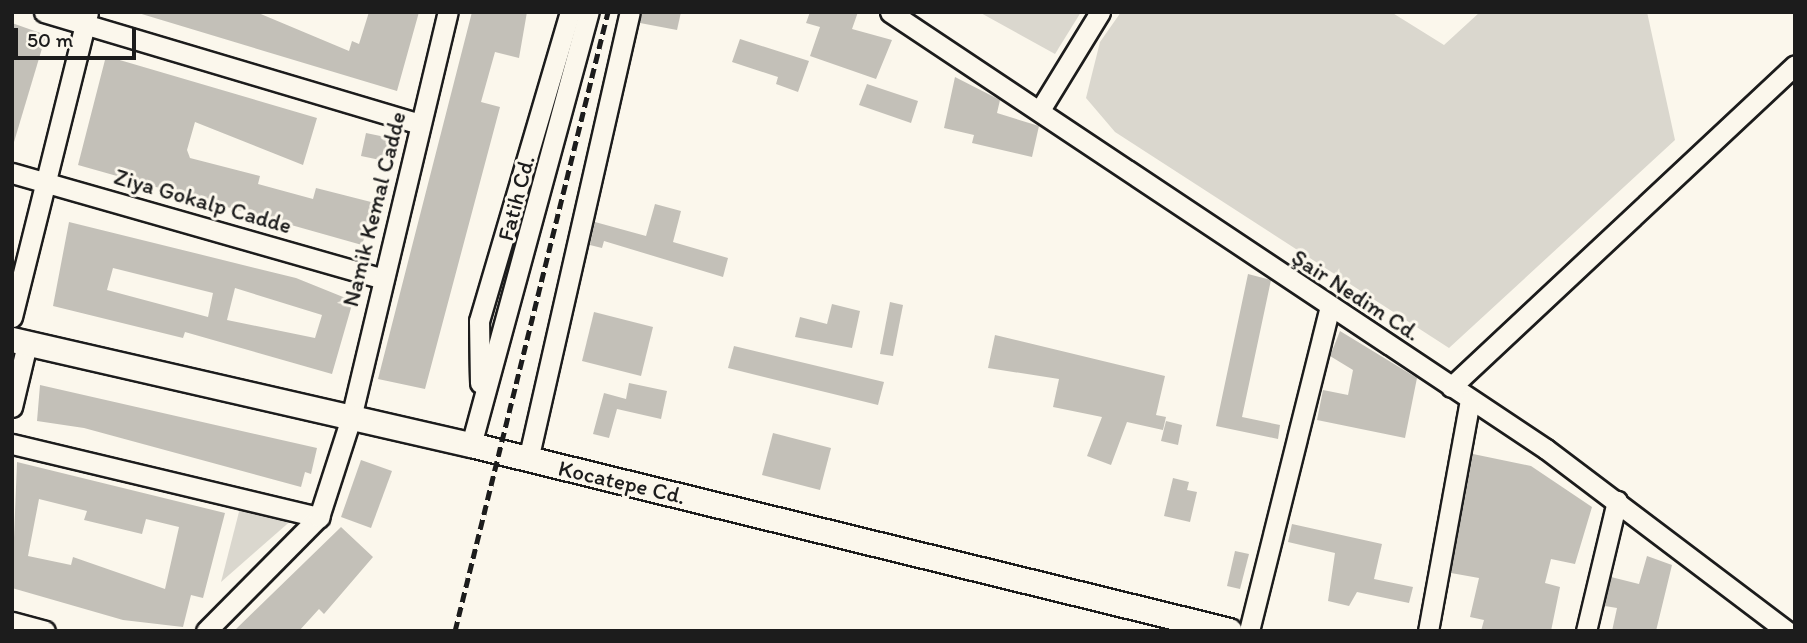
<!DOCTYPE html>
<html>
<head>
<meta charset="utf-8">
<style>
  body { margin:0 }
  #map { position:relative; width:1807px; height:643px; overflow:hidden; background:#fbf7ec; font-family:Itim,sans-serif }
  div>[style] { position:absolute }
  .green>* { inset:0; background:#dad7ce }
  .building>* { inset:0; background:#c3c0b8 }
  .roads { filter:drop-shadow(2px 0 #1c1c1c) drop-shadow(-2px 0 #1c1c1c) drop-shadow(0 2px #1c1c1c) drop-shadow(0 -2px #1c1c1c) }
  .minor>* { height:19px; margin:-9.5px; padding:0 9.5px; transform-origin:9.5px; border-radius:9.5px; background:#fbf7ec }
  .major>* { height:24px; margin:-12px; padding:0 12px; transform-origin:12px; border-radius:12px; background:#fbf7ec }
  .rail>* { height:5px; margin-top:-2.5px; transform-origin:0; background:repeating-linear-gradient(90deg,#1c1c1c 0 10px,transparent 0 15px) }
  span { translate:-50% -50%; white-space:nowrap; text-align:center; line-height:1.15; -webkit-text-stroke:6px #fbf7ec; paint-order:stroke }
  .street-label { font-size:23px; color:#1c1c1c }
  .frame { position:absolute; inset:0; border:14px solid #1c1c1c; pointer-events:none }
  .scale { position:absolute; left:14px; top:28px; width:122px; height:32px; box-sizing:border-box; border:4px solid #1c1c1c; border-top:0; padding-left:9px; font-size:21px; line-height:24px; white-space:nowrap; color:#1c1c1c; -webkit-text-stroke:5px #fbf7ec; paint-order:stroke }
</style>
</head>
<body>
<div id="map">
  <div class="green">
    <i style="clip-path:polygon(979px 12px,1081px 12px,1055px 54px)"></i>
    <i style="clip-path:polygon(1121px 12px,1391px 12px,1444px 45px,1480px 12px,1647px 12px,1675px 140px,1449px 348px,1115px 132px,1086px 98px,1100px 42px)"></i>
    <i style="clip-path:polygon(240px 508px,294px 518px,221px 582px)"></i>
  </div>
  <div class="building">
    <i style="clip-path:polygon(135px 12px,256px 12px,349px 51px,352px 41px,359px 44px,369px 12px,419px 12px,397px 91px)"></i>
    <i style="clip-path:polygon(472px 12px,527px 12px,519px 58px,495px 52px,481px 102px,500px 107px,425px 389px,378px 379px)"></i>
    <i style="clip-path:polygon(642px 12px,681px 12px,677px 30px,640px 23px)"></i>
    <i style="clip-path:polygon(810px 12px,858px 12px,852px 29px,892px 40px,876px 79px,810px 56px,820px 27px,806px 23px)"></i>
    <i style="clip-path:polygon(12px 23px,46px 35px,14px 142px,12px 141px)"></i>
    <i style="clip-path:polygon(740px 39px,809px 61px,798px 92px,776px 84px,778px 77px,732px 62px)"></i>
    <i style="clip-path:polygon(106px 56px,317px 118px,303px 165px,195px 122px,187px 150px,190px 158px,260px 176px,258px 184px,313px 199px,316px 188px,375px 203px,362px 245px,78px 165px)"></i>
    <i style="clip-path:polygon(955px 77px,1000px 100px,997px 113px,1039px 126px,1032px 157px,972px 143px,974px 135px,944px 128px)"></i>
    <i style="clip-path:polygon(867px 84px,918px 101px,911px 123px,859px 105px)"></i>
    <i style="clip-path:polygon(366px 133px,390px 138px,385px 161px,361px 156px)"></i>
    <i style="clip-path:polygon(655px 204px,681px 211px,673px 242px,728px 258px,723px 277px,604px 241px,602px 248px,590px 245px,595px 222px,646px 236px)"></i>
    <i style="clip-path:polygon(evenodd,69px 222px,296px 278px,353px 301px,332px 374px,185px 332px,183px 338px,53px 306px,69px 222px,113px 268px,213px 293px,208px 317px,107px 290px,113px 268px,69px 222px,235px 288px,322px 315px,315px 338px,227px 320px,235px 288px)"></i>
    <i style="clip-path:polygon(1248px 274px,1271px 280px,1242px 417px,1280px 425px,1278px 439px,1216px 426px)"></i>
    <i style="clip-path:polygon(890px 302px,903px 305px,893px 356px,880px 354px)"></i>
    <i style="clip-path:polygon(832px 304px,860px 311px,852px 348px,795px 337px,800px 317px,827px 324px)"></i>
    <i style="clip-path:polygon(594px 312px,653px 327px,641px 376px,582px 361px)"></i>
    <i style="clip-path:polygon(1340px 331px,1417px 378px,1405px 438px,1317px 420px,1323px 390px,1348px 395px,1353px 370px,1330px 356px)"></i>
    <i style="clip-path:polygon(995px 335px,1165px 376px,1156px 415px,1166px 417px,1163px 430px,1127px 422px,1111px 465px,1087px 456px,1102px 417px,1053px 407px,1059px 379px,988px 368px)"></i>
    <i style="clip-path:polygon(734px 346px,884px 382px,878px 405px,728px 368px)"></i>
    <i style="clip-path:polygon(629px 383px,667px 391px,661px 419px,617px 409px,609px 438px,593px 434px,604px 393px,626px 399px)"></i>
    <i style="clip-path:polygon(40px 385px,317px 448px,311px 474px,305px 472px,301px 487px,84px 428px,37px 421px)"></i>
    <i style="clip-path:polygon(1166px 421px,1182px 425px,1178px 445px,1161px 441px)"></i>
    <i style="clip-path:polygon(773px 433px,831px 448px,820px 490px,762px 475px)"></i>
    <i style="clip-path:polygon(1473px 454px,1531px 466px,1592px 507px,1575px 564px,1551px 559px,1545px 583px,1560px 587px,1551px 631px,1481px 631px,1484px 620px,1470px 617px,1479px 578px,1451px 573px)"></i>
    <i style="clip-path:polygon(361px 460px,392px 471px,371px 528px,341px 517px)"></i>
    <i style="clip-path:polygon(evenodd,17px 462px,225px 513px,203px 598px,191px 595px,183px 627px,123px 620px,12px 588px,17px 462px,39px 499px,87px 511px,84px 520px,142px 534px,146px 519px,179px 527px,165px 589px,73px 557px,71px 565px,28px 556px,39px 499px)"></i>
    <i style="clip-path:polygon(1173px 478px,1189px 482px,1187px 490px,1197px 492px,1190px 522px,1164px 516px)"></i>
    <i style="clip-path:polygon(1292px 524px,1382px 544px,1374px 579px,1413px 587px,1409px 603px,1357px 592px,1349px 606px,1328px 601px,1335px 553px,1288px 542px)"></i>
    <i style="clip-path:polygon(341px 527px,373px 557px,324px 614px,319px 609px,299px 631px,234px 631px)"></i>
    <i style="clip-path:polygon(1235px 551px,1249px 554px,1240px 589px,1227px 586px)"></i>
    <i style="clip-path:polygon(1647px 556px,1672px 565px,1656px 631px,1612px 631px,1617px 608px,1605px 606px,1611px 577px,1639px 584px)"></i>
  </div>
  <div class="roads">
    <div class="minor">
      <i style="left:44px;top:12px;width:392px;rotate:16.6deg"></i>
      <i style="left:890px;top:12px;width:788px;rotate:33.67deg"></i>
      <i style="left:1546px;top:449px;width:302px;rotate:37.1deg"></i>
      <i style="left:1040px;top:110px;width:115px;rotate:-58.5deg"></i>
      <i style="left:12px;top:173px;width:383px;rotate:15.9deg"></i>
      <i style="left:12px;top:317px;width:314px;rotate:-76deg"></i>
      <i style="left:480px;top:383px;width:62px;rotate:-90.9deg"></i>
      <i style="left:479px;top:321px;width:322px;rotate:-73.6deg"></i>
      <i style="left:1451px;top:387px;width:471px;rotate:-43.1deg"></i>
      <i style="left:12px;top:407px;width:65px;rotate:-76.6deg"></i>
      <i style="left:12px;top:444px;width:316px;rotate:13.4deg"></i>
      <i style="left:471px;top:445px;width:449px;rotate:-74.8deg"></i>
      <i style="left:528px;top:460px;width:459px;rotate:-77.2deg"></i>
      <i style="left:12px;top:622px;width:34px;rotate:15deg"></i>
      <i style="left:206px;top:631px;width:161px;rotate:-45.3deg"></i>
      <i style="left:319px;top:517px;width:104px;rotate:-72.1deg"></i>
      <i style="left:351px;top:418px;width:417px;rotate:-76.6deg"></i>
      <i style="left:1249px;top:631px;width:334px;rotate:-76deg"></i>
      <i style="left:1428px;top:631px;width:235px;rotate:-79.7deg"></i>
      <i style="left:1586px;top:631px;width:134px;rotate:-76.6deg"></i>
    </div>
    <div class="major">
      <i style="left:12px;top:340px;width:471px;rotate:12.9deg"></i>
      <i style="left:471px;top:445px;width:781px;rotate:13.77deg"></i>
    </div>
  </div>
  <div class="rail">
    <i style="left:455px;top:631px;width:638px;rotate:-76.12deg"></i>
  </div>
  <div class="street-label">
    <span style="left:516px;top:198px;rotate:-75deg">Fatih Cd.</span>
    <span style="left:203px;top:201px;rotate:16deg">Ziya Gokalp Cadde</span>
    <span style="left:374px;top:209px;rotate:-76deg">Namik Kemal Cadde</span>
    <span style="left:1356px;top:295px;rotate:33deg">Şair Nedim Cd.</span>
    <span style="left:622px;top:482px;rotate:13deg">Kocatepe Cd.</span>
  </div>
  <div class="frame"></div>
  <div class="scale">50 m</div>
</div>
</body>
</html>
